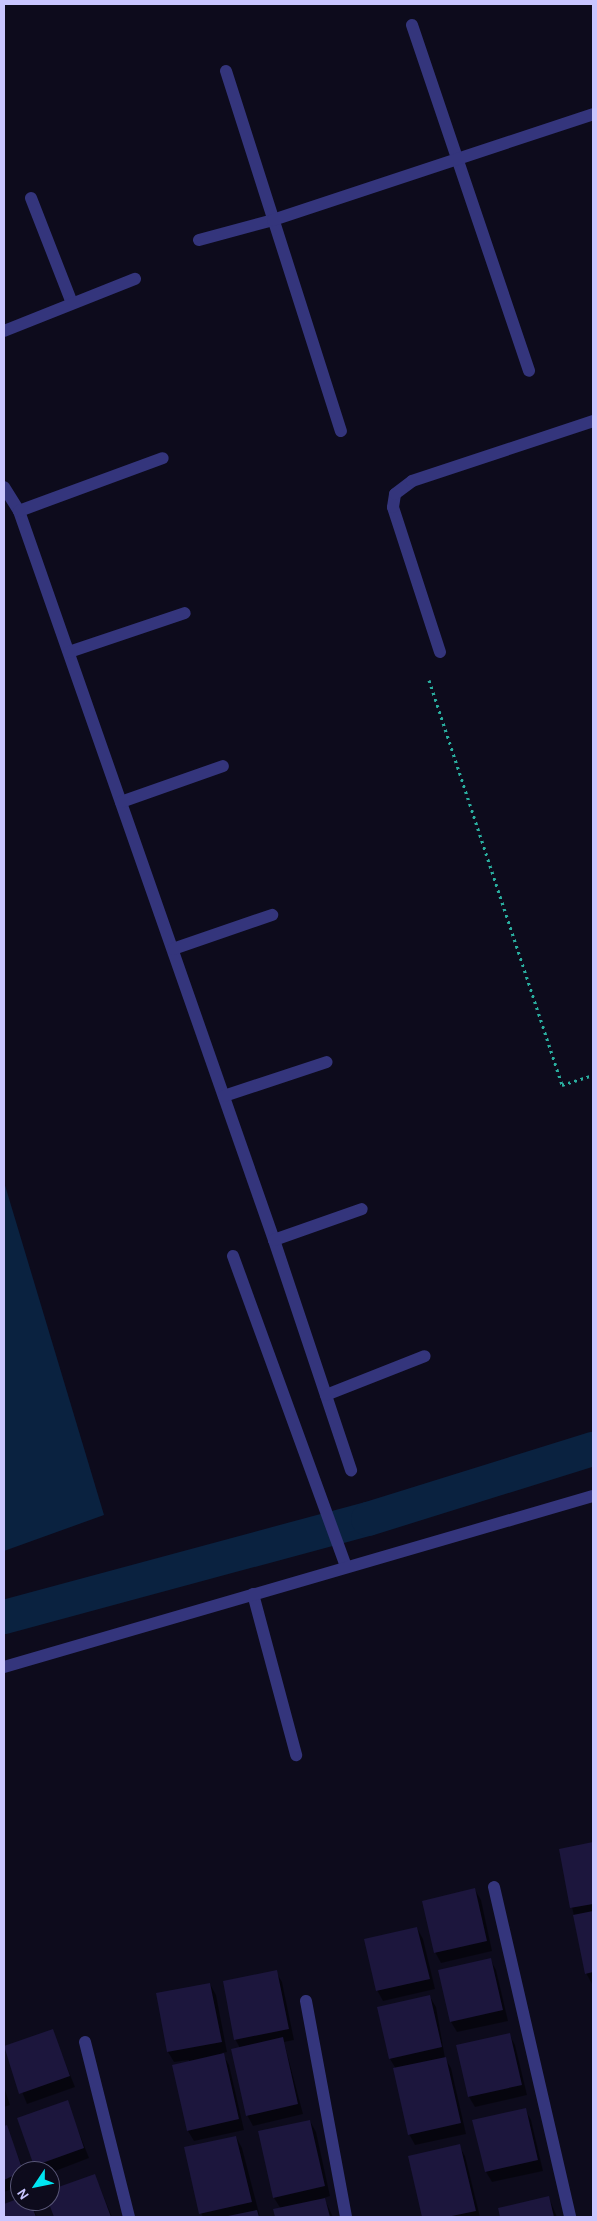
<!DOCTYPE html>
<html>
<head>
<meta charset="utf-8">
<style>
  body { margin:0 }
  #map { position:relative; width:597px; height:2221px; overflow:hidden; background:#0d0b1c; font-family:Karla,sans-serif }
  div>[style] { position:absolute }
  .water>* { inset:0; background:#0a2240 }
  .shadow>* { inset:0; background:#0007 }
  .canal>* { height:34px; margin:-17px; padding:0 17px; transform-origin:17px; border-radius:17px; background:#0a2240 }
  .building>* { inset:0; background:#1c163d }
  .path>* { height:3px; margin-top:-1.5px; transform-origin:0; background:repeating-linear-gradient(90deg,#2aafa0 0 2.5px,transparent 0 6.5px) }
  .minor>* { height:12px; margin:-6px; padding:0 6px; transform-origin:6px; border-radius:6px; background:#34357c }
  span { translate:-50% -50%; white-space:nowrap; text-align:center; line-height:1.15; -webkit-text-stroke:4px #0d0b1c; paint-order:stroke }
  .frame { position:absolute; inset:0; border:5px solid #c9c6ff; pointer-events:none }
  .north { position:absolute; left:10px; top:2161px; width:50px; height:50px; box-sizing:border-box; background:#0d0b1c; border:1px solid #585677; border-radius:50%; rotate:236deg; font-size:14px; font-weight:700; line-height:20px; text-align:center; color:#c9c6ff }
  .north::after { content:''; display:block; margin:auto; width:18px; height:22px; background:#00e5f1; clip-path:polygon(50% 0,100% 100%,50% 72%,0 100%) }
</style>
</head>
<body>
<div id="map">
  <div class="water">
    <i style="clip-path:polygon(4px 1182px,104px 1515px,4px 1551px)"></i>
  </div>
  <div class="shadow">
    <i style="clip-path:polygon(593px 1844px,593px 1983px,592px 1984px,586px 1973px,560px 1850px)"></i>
    <i style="clip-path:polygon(475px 1890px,481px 1900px,492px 1951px,441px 1963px,435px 1952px)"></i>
    <i style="clip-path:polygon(417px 1928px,423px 1939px,435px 1989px,383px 2001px,377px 1990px)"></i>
    <i style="clip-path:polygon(490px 1959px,496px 1970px,508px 2021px,457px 2032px,451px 2022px,439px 1971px)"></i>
    <i style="clip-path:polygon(276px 1972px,282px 1982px,294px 2040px,284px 2042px,303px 2114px,253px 2126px,247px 2115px,240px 2048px,235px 2039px)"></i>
    <i style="clip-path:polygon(210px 1984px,216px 1995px,227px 2052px,222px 2053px,229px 2065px,244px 2130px,194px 2141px,188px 2131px,189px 2060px,174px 2062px,168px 2052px,157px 1994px)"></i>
    <i style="clip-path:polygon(430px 1997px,436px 2007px,445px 2058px,451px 2068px,466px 2134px,415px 2145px,409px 2134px,396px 2069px,390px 2059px)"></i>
    <i style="clip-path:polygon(52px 2030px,75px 2087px,27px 2104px,4px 2048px)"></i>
    <i style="clip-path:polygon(509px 2034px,515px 2045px,527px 2095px,475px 2107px,469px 2097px,457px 2046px)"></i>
    <i style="clip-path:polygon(4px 2087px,10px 2105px,4px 2107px)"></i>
    <i style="clip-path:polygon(67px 2102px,89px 2158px,50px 2173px,38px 2171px,35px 2165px)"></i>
    <i style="clip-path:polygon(525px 2109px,531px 2120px,543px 2171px,492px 2182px,486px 2172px)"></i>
    <i style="clip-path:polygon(310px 2121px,316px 2132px,330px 2196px,324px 2198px,333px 2217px,276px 2217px,275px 2210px,281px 2209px,274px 2198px)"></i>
    <i style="clip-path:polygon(6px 2127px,24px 2171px,20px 2171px,20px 2186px,4px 2192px)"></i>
    <i style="clip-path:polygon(236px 2137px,242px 2148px,260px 2217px,203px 2217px,201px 2213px)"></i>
    <i style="clip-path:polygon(459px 2146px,465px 2156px,480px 2217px,423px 2217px,410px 2157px)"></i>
    <i style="clip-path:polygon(95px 2176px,112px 2217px,55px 2217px,49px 2201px)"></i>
    <i style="clip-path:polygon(549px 2198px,557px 2217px,501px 2217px,499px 2209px)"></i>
    <i style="clip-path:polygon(20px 2199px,30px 2201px,37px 2217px,4px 2217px,4px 2205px)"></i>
  </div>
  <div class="canal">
    <i style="left:4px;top:1617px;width:377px;rotate:-15.1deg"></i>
    <i style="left:368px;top:1519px;width:236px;rotate:-17.3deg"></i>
  </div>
  <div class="building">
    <i style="clip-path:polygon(593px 1842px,593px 1904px,570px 1908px,559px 1849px)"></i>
    <i style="clip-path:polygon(475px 1888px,487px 1941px,434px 1953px,422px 1901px)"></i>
    <i style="clip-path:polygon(593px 1911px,593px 1972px,585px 1974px,573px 1915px)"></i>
    <i style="clip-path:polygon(417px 1927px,430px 1979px,376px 1991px,364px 1939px)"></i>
    <i style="clip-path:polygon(491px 1958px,503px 2010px,450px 2022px,438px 1970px)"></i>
    <i style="clip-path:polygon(277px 1970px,289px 2029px,234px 2040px,223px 1981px)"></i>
    <i style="clip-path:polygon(210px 1983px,222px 2042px,167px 2052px,156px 1993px)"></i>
    <i style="clip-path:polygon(430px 1995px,442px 2047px,389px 2059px,377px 2007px)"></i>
    <i style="clip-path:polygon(53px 2029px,70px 2076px,19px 2094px,4px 2046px)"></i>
    <i style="clip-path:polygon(510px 2033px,522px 2085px,468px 2097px,456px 2045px)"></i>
    <i style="clip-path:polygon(283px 2037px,298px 2104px,246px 2116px,231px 2049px)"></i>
    <i style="clip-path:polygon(224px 2053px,239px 2119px,187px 2131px,172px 2065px)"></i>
    <i style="clip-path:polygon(446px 2057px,461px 2123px,408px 2135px,393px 2068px)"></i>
    <i style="clip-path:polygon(68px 2100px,84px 2148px,34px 2166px,17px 2118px)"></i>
    <i style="clip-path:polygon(526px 2108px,538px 2160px,485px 2172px,472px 2120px)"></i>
    <i style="clip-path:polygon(310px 2120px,325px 2186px,273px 2198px,258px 2131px)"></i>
    <i style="clip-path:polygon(7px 2125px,23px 2171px,4px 2180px,4px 2126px)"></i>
    <i style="clip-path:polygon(236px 2136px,252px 2202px,199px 2214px,184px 2147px)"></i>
    <i style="clip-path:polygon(460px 2144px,476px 2211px,447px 2217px,422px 2217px,408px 2156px)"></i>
    <i style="clip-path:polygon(95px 2174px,111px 2217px,54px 2217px,48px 2201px,50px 2190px)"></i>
    <i style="clip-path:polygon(549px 2196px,554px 2217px,500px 2217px,498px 2208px)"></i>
    <i style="clip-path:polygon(20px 2198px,20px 2201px,30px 2201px,36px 2217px,4px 2217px,4px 2204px)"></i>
    <i style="clip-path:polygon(325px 2198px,330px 2217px,275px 2217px,273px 2209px)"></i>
    <i style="clip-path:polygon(257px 2210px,259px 2217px,228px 2217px,228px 2216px)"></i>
  </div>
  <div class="path">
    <i style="left:429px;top:680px;width:426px;rotate:71.8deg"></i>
    <i style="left:562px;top:1085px;width:33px;rotate:-18deg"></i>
  </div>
  <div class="minor">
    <i style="left:412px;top:25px;width:365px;rotate:71.3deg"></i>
    <i style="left:226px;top:71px;width:378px;rotate:72.3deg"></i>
    <i style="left:31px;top:198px;width:113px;rotate:68.7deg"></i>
    <i style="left:199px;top:240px;width:77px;rotate:-15.1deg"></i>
    <i style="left:273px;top:220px;width:337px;rotate:-18.3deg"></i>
    <i style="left:4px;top:331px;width:141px;rotate:-21.7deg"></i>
    <i style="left:4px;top:487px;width:28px;rotate:58deg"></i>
    <i style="left:19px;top:511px;width:772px;rotate:70.72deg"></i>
    <i style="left:274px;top:1240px;width:243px;rotate:71.5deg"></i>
    <i style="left:19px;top:511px;width:153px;rotate:-20.2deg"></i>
    <i style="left:69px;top:652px;width:122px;rotate:-18.6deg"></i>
    <i style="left:440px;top:652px;width:152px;rotate:-108deg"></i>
    <i style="left:393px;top:507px;width:13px;rotate:-81deg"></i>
    <i style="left:395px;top:494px;width:21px;rotate:-37deg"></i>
    <i style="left:412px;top:481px;width:191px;rotate:-18.3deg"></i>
    <i style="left:121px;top:802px;width:108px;rotate:-19.4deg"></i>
    <i style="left:173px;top:949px;width:105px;rotate:-19deg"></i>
    <i style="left:224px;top:1096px;width:108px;rotate:-18.3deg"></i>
    <i style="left:274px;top:1240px;width:93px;rotate:-19.4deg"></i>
    <i style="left:233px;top:1256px;width:331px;rotate:70deg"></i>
    <i style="left:326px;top:1395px;width:106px;rotate:-21.5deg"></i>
    <i style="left:253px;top:1594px;width:167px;rotate:75deg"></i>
    <i style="left:4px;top:1667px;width:613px;rotate:-16.19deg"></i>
    <i style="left:494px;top:1887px;width:339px;rotate:77deg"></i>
    <i style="left:306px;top:2001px;width:220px;rotate:79.5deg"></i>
    <i style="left:85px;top:2042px;width:180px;rotate:75.9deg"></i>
  </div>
  <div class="frame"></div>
  <div class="north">N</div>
</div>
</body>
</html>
